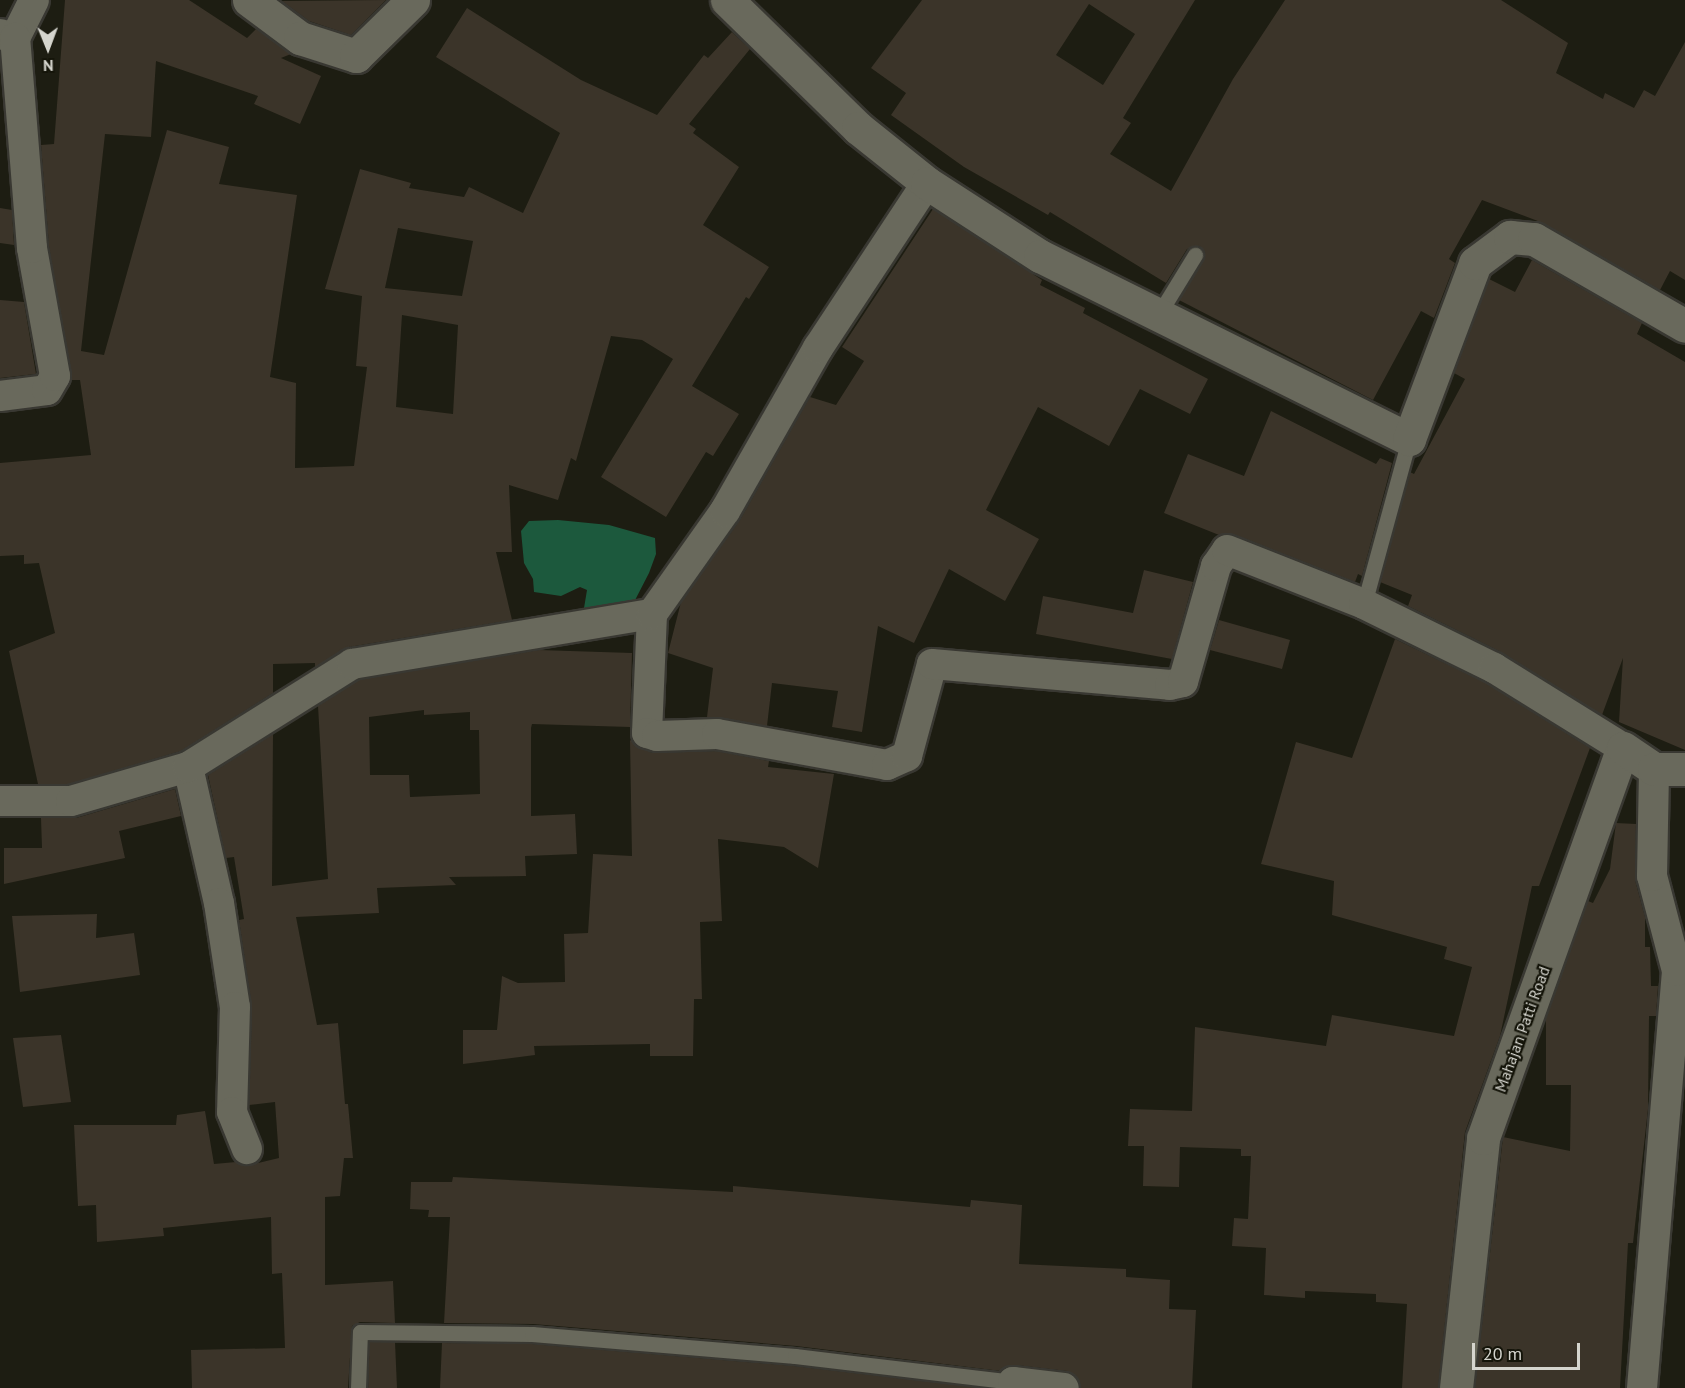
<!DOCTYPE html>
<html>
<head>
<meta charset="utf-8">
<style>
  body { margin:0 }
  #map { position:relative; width:1685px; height:1388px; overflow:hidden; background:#1d1d12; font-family:"PT Sans",sans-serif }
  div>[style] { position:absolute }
  .water>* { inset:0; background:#1c593d }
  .building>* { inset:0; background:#3b3429 }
  .roads { filter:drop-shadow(2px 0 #393832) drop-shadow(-2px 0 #393832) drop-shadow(0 2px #393832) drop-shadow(0 -2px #393832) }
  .service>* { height:15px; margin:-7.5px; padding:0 7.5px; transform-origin:7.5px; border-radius:7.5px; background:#69695c }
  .minor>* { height:30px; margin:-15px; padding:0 15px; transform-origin:15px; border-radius:15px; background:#69695c }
  .tertiary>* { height:33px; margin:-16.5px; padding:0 16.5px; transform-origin:16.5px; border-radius:16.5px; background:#69695c }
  span { translate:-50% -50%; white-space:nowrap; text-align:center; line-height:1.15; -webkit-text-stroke:4.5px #141409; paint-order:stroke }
  .street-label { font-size:16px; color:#d5d5ce }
  .north { position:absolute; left:18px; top:18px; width:60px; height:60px; -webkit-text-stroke:4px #141409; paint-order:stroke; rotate:179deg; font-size:16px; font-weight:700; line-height:24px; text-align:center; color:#d5d5ce }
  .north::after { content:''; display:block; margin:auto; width:21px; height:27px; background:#d5d5ce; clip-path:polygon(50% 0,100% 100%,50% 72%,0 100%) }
  .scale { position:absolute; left:1472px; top:1343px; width:108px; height:27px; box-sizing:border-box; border:3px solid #d5d5ce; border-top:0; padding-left:8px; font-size:18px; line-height:21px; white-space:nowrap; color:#d5d5ce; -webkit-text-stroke:4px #141409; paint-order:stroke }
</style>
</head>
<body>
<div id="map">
  <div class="water">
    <i style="clip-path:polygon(558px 520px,609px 525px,655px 538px,656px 554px,649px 573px,631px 608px,584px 608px,587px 590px,580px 587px,561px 596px,534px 592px,533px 579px,524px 563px,521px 531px,529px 521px)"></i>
  </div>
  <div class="building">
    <i style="clip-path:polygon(evenodd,65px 0,189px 0,247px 38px,256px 29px,291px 54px,281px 58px,321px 76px,300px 124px,254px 104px,258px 96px,156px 61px,151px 137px,105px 134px,81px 351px,104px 355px,167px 130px,229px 147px,219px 184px,297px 195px,270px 377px,296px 383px,295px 468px,354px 466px,367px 367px,356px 366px,362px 296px,325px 289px,360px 169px,411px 183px,409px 188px,464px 197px,469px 187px,523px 213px,560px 133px,436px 57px,467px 8px,581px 80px,657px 115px,704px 55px,708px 58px,732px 32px,750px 49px,689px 124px,696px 129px,693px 133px,739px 167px,703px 225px,769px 267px,749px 299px,746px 297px,692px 386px,739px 414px,713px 456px,706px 452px,666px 517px,601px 477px,673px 359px,642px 340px,611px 336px,576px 461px,571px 458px,558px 500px,509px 485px,512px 552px,496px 552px,512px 620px,349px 647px,315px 667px,315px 663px,273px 664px,273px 693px,181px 751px,69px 784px,38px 784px,9px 651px,55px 633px,39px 563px,24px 564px,24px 555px,0 556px,0 463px,91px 455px,80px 380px,71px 380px,49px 246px,41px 145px,54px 144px,65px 0,398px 228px,473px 241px,462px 296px,385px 288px,398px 228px,65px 0,402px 315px,458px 325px,453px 414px,396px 407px,402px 315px)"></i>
    <i style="clip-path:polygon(386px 0,351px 35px,309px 21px,282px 1px)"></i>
    <i style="clip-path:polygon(evenodd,922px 0,1195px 0,1123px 118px,1131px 123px,1110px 154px,1171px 191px,1233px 79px,1285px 0,1501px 0,1568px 43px,1556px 73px,1603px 99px,1605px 93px,1634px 108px,1644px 90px,1655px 96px,1685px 42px,1685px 280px,1670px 271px,1660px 290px,1543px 223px,1482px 200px,1449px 259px,1455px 263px,1434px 318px,1421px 311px,1373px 400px,1179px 300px,1204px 260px,1200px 246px,1187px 249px,1166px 283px,1050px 212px,1048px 215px,964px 167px,891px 115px,906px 93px,871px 68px,922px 0,1089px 4px,1135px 34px,1103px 85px,1056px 55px,1089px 4px)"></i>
    <i style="clip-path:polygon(0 208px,12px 210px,14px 245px,0 243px)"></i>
    <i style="clip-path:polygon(933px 209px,1042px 280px,1040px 285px,1085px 308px,1083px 313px,1208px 379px,1190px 414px,1140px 389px,1109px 446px,1038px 407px,986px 510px,1039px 539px,1005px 601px,949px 569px,914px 643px,878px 626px,862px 732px,832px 727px,838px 691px,772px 683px,767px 726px,707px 717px,713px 668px,668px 653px,681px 602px,740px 520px,810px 397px,836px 405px,864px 361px,842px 347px)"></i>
    <i style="clip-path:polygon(1532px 260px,1642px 323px,1637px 334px,1685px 362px,1685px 750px,1619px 722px,1623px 658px,1602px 715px,1503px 653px,1408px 606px,1412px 595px,1380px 582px,1410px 472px,1414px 474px,1465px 379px,1454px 373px,1489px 279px,1515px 292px)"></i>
    <i style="clip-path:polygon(0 300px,24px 302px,36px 374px,0 378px)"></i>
    <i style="clip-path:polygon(1271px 411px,1376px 464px,1380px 458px,1392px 463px,1362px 576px,1358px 574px,1355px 582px,1233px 534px,1219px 535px,1164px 513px,1188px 454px,1244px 476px)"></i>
    <i style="clip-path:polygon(1144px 570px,1193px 582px,1172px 659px,1036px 634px,1043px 596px,1133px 613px)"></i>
    <i style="clip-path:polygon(1219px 620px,1290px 640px,1282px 669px,1210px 650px)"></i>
    <i style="clip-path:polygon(1395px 639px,1486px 683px,1590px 748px,1539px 886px,1532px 886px,1500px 1036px,1465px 1132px,1438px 1388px,1402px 1388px,1407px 1304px,1376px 1302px,1376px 1294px,1305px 1291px,1305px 1298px,1264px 1295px,1266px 1248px,1232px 1246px,1234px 1218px,1248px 1219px,1251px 1156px,1241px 1156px,1241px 1149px,1180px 1147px,1179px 1187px,1143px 1186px,1144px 1146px,1128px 1146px,1130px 1109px,1192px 1111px,1195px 1027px,1326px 1046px,1332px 1015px,1454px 1036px,1472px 967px,1444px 959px,1447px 947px,1332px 915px,1334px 881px,1261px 864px,1296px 742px,1352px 758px)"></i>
    <i style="clip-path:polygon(evenodd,539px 650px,632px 653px,630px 727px,532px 724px,531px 728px,531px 816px,575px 814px,577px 854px,525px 856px,526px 876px,449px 877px,456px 885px,377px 888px,379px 913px,296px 917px,317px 1025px,338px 1023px,345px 1104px,348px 1104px,353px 1158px,344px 1158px,340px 1196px,325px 1197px,325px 1285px,393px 1281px,395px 1323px,360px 1322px,352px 1326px,348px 1388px,192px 1388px,191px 1350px,285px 1348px,282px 1273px,272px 1274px,271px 1217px,163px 1228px,164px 1236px,97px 1242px,96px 1205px,78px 1206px,74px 1125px,176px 1125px,177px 1115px,205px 1111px,214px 1164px,236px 1162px,245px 1166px,279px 1158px,275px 1102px,249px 1105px,252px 1007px,239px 920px,244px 919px,234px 857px,226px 858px,208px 775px,273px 734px,272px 886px,328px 879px,318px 706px,358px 680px,539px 650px,424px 710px,424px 715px,470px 712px,470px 730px,479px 730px,480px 794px,410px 797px,409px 775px,370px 775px,369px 717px,424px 710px)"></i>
    <i style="clip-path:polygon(630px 740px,652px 753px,716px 751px,769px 761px,768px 767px,834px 774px,818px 868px,784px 847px,718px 839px,722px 921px,700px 922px,702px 999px,694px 999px,693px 1056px,650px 1056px,650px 1044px,534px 1046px,535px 1055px,463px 1064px,463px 1030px,497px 1030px,502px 976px,518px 983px,565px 982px,564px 934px,588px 933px,593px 854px,632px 856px)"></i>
    <i style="clip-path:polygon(175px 789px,181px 816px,119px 831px,125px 858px,4px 884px,4px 848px,42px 848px,41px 818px,76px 818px)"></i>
    <i style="clip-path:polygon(1616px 823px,1636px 824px,1635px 880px,1645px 917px,1645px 947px,1650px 947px,1651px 986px,1658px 986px,1656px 1016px,1649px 1016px,1648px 1109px,1633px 1243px,1628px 1243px,1620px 1388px,1475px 1388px,1503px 1137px,1570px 1151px,1571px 1085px,1546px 1085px,1546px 1017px,1588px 901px,1593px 903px,1610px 869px)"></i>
    <i style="clip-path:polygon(97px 914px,96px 938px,134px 933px,140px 975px,20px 992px,12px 916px)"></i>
    <i style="clip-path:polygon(61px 1035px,71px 1102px,23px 1107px,13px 1038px)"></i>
    <i style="clip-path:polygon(453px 1177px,733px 1192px,733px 1186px,970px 1207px,971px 1200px,1022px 1205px,1019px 1264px,1126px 1269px,1126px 1277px,1170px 1280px,1169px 1309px,1196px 1310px,1192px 1388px,1081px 1388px,1075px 1375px,1067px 1371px,1015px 1365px,1001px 1371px,796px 1346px,533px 1324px,444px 1323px,450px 1217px,428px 1217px,429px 1210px,410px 1209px,411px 1182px,452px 1182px)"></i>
    <i style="clip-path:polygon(369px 1342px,395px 1342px,397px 1388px,368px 1388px)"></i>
    <i style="clip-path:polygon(442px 1343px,532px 1344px,794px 1366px,981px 1388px,440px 1388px)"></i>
  </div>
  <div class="roads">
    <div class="service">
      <i style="left:1157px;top:317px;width:73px;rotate:-58.5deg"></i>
      <i style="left:1364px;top:604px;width:171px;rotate:-74.7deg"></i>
      <i style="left:358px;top:1388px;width:56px;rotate:-88deg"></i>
      <i style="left:360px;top:1332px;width:172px;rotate:0.7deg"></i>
      <i style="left:532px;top:1334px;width:264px;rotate:4.8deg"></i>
      <i style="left:795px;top:1356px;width:220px;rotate:6.8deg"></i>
    </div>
    <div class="minor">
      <i style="left:0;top:34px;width:16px;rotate:15deg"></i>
      <i style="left:15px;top:38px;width:42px;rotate:-63.4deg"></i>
      <i style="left:0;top:396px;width:47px;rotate:-7.3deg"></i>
      <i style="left:47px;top:390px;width:16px;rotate:-60deg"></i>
      <i style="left:55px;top:376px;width:130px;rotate:-100.2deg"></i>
      <i style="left:32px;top:248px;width:211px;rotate:-94.6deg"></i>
      <i style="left:652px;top:614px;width:119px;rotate:92.4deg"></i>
      <i style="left:647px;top:733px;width:10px;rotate:17deg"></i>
      <i style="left:657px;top:736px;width:60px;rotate:-1.9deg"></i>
      <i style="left:717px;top:734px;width:173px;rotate:10.3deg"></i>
      <i style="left:887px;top:765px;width:22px;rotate:-24deg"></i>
      <i style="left:907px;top:756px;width:95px;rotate:-74.8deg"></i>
      <i style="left:932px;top:664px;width:239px;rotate:5deg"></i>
      <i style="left:1170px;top:685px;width:13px;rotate:-13deg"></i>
      <i style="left:1183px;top:682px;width:121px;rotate:-74.1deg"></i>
      <i style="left:1216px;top:566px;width:19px;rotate:-55deg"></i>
      <i style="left:1227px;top:550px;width:147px;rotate:21.5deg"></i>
      <i style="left:1364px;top:604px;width:145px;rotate:26.2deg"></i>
      <i style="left:1494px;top:668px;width:152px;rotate:31.8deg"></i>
      <i style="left:188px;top:767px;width:139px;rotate:77.2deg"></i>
      <i style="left:219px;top:903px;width:105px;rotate:81.3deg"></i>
      <i style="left:235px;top:1007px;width:105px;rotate:91.6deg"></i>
      <i style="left:232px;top:1112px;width:40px;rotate:68deg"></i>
      <i style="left:0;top:801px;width:71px"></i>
      <i style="left:71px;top:801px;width:122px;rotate:-16.2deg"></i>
      <i style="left:188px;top:767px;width:194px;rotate:-32.1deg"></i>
      <i style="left:352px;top:664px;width:304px;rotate:-9.5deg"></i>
      <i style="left:652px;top:614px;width:126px;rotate:-54.7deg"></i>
      <i style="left:725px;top:511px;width:188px;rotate:-60.3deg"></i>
      <i style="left:818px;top:348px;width:198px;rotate:-56.6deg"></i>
      <i style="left:1013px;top:1388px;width:6px;rotate:-90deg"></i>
      <i style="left:1013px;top:1382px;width:51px;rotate:6.7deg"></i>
      <i style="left:1642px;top:1388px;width:418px;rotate:-85.2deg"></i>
      <i style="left:1677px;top:971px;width:98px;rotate:-104.7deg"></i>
      <i style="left:1652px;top:876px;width:107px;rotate:-88.9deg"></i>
    </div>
    <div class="tertiary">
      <i style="left:249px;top:0;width:64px;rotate:36.7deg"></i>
      <i style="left:300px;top:38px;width:59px;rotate:17.8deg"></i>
      <i style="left:356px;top:56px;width:80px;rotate:-44.5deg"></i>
      <i style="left:727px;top:0;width:183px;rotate:44.3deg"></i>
      <i style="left:858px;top:128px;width:88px;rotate:38.6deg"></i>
      <i style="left:927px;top:183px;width:135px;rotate:32.9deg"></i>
      <i style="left:1040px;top:256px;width:412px;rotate:26.4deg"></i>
      <i style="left:1409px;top:439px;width:188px;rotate:-69.4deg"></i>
      <i style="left:1475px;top:263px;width:44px;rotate:-36.6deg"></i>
      <i style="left:1510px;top:237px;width:24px;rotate:5deg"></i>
      <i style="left:1534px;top:239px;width:174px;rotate:29.9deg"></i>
      <i style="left:1456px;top:1388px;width:251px;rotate:-83.8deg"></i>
      <i style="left:1483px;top:1138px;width:414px;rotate:-70.3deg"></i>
      <i style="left:1623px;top:748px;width:37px;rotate:34deg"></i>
      <i style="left:1654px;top:769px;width:31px"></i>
    </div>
  </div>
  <div class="street-label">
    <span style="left:1522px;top:1029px;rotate:-70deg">Mahajan Patti Road</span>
  </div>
  <div class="north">N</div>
  <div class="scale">20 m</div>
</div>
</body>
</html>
